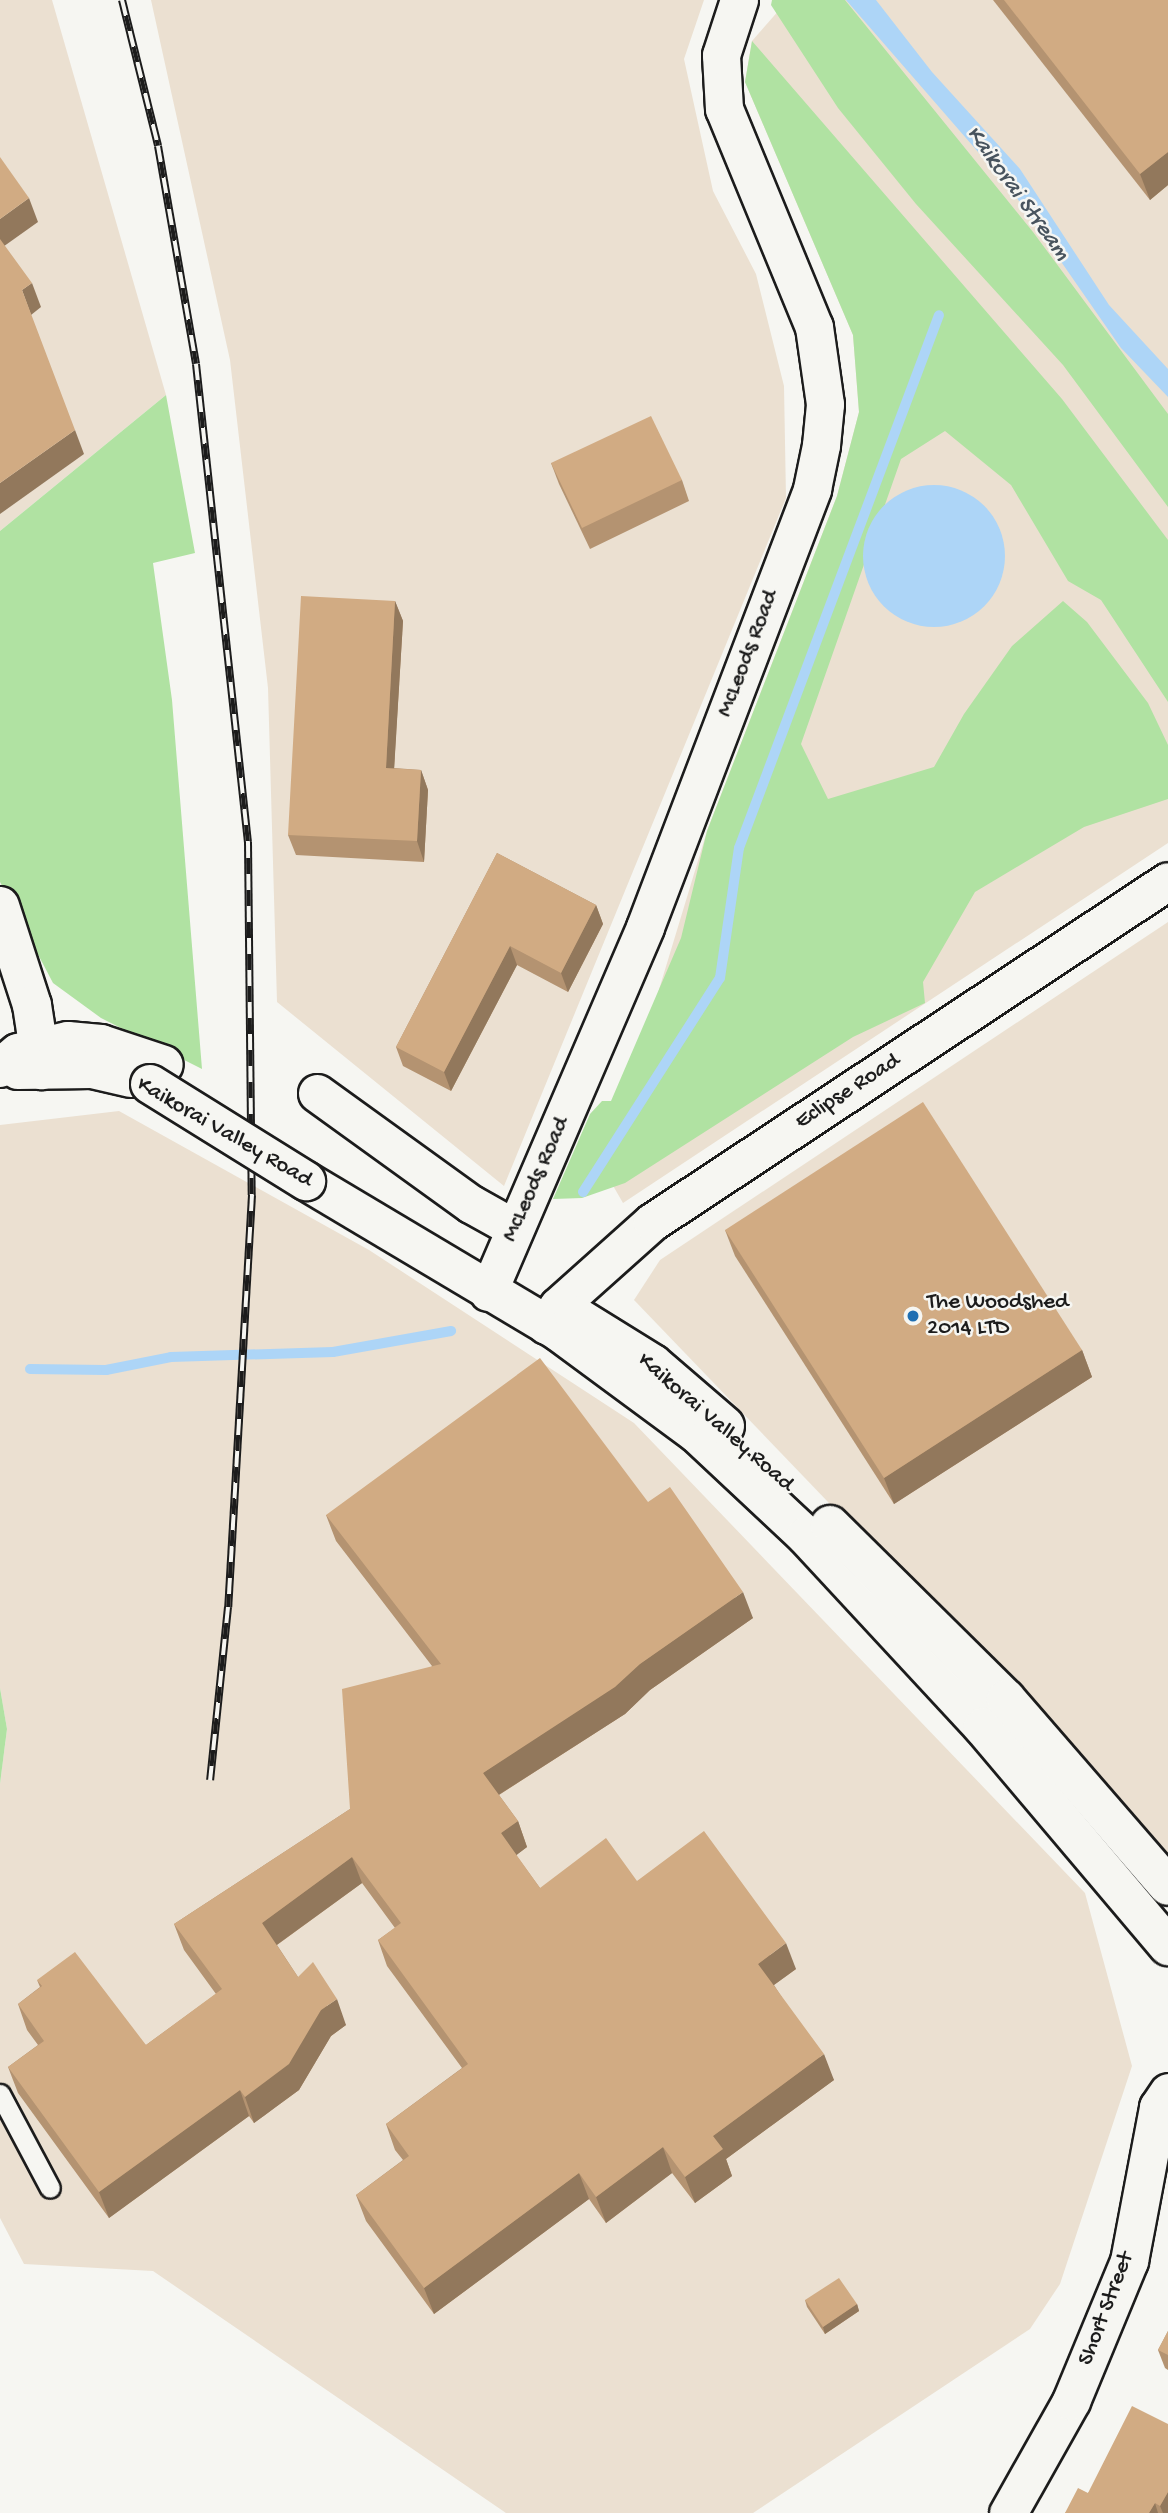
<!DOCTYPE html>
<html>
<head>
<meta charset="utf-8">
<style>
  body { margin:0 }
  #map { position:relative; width:1168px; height:2513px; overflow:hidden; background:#f6f6f2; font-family:"Gochi Hand",sans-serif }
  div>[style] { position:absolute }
  .built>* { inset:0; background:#ebe0d1 }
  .green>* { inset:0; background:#b0e2a2 }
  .water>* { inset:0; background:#add5f7 }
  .round { border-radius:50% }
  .stream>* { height:10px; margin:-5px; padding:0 5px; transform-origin:5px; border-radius:5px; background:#add5f7 }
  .roads { filter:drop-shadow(2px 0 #1c1c1c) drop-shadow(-2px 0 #1c1c1c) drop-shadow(0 2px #1c1c1c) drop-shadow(0 -2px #1c1c1c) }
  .lane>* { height:19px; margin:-9.5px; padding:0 9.5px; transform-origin:9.5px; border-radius:9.5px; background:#f6f6f2 }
  .street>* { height:37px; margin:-18.5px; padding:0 18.5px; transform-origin:18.5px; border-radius:18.5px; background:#f6f6f2 }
  .secondary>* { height:38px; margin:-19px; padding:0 19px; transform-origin:19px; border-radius:19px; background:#f6f6f2 }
  .rail>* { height:8px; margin-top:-4px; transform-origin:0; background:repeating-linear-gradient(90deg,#f6f6f2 0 16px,#1c1c1c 0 32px); box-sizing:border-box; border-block:2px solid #1c1c1c }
  .bridges { filter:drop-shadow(2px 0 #1c1c1c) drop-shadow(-2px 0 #1c1c1c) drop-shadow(0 2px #1c1c1c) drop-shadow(0 -2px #1c1c1c) }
  .secondary-bridge>* { height:38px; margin:-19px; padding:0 19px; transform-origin:19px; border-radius:19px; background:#f6f6f2 }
  .wall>* { inset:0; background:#b49371 }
  .shaded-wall>* { inset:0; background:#92785c }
  .building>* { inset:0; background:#d1ab83 }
  .dots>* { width:19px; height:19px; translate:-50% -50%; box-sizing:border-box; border:4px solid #f6f6f2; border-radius:50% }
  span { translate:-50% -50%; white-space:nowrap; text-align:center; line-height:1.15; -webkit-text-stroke:5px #f6f6f2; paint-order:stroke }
  .street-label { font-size:23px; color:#1c1c1c }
  .poi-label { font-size:23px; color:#1c1c1c }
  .left { translate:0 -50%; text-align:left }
  .water-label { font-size:24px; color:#48545e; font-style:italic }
</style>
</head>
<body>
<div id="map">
  <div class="built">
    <i style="clip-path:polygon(0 0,52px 0,166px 395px,0 531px)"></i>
    <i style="clip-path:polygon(151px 0,704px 0,684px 59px,713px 191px,756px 274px,784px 386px,786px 498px,504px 1186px,277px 1002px,268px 688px,230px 360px)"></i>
    <i style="clip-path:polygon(788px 0,1168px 0,1168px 843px,623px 1203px,593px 1151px,654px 1006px,707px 831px,837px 496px,859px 412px,853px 335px,745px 82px,752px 41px)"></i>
    <i style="clip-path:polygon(1168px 922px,1168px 1856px,634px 1300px,660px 1260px)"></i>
    <i style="clip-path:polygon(119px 1111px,369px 1250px,634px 1423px,1085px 1893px,1132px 2066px,1060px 2284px,1030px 2329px,753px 2513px,506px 2513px,153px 2271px,24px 2264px,0 2218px,0 1784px,7px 1729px,0 1688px,0 1125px)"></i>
  </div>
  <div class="green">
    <i style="clip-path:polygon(772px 0,845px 0,1033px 232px,1168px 414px,1168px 507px,1063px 365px,916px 204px,838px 108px,771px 5px)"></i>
    <i style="clip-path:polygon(752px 41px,1062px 399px,1168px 540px,1168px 702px,1101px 600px,1068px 581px,1011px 485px,945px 431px,901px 459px,801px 744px,828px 799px,934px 767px,964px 714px,1012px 646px,1063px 601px,1087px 622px,1148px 703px,1168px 745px,1168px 799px,1084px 827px,975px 892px,923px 982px,925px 1003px,853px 1037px,625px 1183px,582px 1198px,553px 1199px,590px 1114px,602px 1101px,611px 1101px,681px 938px,707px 831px,837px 496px,859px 412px,853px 335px,745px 82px)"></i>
    <i style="clip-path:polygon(166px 395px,195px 553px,153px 563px,172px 700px,202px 1069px,101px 1018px,53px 983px,0 882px,0 531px)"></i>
    <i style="clip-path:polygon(0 1688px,7px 1729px,0 1784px)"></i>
  </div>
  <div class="water">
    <i style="clip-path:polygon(846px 0,876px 0,932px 72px,1020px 169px,1109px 305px,1168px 369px,1168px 397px,1121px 348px,1012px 191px)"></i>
    <i class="round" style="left:863px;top:485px;width:142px;height:142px"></i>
  </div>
  <div class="stream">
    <i style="left:583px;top:1192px;width:254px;rotate:-57.4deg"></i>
    <i style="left:720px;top:978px;width:131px;rotate:-81.7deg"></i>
    <i style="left:739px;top:848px;width:569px;rotate:-69.43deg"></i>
    <i style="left:30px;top:1369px;width:76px;rotate:0.8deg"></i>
    <i style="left:106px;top:1370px;width:66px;rotate:-11.3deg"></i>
    <i style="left:171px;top:1357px;width:162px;rotate:-1.8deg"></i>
    <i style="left:333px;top:1352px;width:120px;rotate:-10.1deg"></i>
  </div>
  <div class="roads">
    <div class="lane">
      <i style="left:0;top:2094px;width:106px;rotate:62deg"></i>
    </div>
    <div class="street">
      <i style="left:317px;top:1093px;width:190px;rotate:35.8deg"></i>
      <i style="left:471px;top:1204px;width:49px;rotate:29.2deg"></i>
      <i style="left:488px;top:1292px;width:397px;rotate:-66.7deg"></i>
      <i style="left:645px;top:927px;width:469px;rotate:-69.1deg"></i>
      <i style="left:812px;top:489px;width:45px;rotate:-78.4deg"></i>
      <i style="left:821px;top:445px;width:41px;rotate:-84.4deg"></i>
      <i style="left:825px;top:404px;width:78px;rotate:-98.1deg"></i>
      <i style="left:814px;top:327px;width:236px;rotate:-112.4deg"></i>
      <i style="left:724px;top:109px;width:54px;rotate:-93.2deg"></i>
      <i style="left:721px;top:55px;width:58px;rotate:-71.9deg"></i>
      <i style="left:546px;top:1325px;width:22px;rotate:-58deg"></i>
      <i style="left:558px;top:1306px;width:126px;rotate:-41.8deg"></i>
      <i style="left:652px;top:1222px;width:618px;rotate:-33.46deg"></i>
      <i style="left:1008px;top:2513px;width:129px;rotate:-60.6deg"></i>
      <i style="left:1071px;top:2401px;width:152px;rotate:-67.5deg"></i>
      <i style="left:1129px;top:2261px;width:157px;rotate:-79.3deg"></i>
      <i style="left:1158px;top:2107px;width:18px;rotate:-56deg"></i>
    </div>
    <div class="secondary">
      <i style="left:0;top:906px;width:104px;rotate:72.1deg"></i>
      <i style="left:32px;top:1005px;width:66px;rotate:81.3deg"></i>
      <i style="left:0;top:1068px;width:23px;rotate:-40deg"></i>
      <i style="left:18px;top:1053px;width:51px;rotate:-13.5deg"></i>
      <i style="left:68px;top:1041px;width:33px;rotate:5deg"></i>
      <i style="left:101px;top:1044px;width:66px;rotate:18.4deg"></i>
      <i style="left:18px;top:1070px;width:74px;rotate:-0.8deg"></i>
      <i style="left:92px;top:1069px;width:40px;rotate:13deg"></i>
      <i style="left:306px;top:1181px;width:295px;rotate:30.8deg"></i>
      <i style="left:559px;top:1332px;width:170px;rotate:36.4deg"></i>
      <i style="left:696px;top:1433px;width:151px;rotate:43.1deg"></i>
      <i style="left:806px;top:1536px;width:260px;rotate:47.2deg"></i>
      <i style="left:983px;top:1727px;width:287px;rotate:49.8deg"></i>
      <i style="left:574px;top:1315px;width:93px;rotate:31.8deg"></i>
      <i style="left:653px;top:1364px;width:95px;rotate:40.7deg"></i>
      <i style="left:830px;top:1525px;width:247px;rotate:44.7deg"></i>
      <i style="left:1006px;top:1699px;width:247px;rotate:49.1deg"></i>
    </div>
  </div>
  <div class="rail">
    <i style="left:122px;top:0;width:150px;rotate:76.1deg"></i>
    <i style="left:158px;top:146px;width:221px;rotate:80.1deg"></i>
    <i style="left:196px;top:364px;width:481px;rotate:83.8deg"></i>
    <i style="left:248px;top:842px;width:353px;rotate:89.4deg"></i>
    <i style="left:252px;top:1195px;width:413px;rotate:93.3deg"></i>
    <i style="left:228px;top:1607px;width:174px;rotate:95.9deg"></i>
  </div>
  <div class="bridges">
    <div class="secondary-bridge">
      <i style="left:150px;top:1084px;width:184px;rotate:31.9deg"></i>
    </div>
  </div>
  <div class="wall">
    <i style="clip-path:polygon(993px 0,1168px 0,1168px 185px,1150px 200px)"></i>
    <i style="clip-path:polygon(551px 463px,682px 480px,689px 501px,590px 549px,559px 484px)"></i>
    <i style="clip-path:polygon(395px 601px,403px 621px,394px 768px,421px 770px,428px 790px,424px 862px,296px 855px,288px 835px)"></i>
    <i style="clip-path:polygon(497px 853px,596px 905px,603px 924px,568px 992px,517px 965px,451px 1091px,403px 1066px,396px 1047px)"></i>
    <i style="clip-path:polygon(725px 1230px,1082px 1350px,1092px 1377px,894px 1504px,735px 1256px)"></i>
    <i style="clip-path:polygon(648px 1502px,753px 1618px,650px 1690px,625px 1714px,499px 1795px,518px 1821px,527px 1847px,516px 1855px,540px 1888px,637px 1881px,796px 1969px,774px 1985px,834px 2080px,726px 2159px,732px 2176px,695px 2203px,672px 2173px,606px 2223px,589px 2199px,434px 2314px,366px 2221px,356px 2195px,403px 2160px,395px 2150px,386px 2124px,462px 2068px,387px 1966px,378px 1940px,395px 1928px,362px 1883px,277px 1945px,298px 1977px,346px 2025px,331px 2036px,299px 2090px,254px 2123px,249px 2116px,109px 2218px,18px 2093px,8px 2067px,38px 2045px,27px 2030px,18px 2004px,40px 1987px,37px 1980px,146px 2045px,216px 1994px,184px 1950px,174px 1924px,350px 1809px,432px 1666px,336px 1541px,326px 1515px)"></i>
    <i style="clip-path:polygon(805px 2300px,857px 2304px,859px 2311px,825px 2334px,807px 2307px)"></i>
    <i style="clip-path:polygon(1168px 2331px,1168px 2370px,1165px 2368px,1158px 2350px)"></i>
    <i style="clip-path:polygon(1168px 2424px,1168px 2513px,1065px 2513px,1088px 2493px)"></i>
  </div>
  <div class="shaded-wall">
    <i style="clip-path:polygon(1168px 152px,1168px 185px,1150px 200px,1140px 174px)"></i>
    <i style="clip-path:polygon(29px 198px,38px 222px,0 249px,0 219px)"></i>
    <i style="clip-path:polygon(32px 283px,41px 307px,31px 315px,22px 290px)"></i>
    <i style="clip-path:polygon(75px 430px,84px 454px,0 514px,0 483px)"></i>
    <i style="clip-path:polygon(395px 601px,403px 621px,393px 788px,386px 768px)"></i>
    <i style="clip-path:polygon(421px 770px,428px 790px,424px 862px,417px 841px)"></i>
    <i style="clip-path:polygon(596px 905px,603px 924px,568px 992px,561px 973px)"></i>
    <i style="clip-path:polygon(510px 946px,517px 965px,451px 1091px,444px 1072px)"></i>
    <i style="clip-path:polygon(1082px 1350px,1092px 1377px,894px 1504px,884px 1478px)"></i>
    <i style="clip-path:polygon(743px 1592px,753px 1618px,650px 1690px,625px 1714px,492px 1799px,483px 1773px)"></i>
    <i style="clip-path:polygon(518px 1821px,527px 1847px,510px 1860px,501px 1833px)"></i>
    <i style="clip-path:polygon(352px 1857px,362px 1883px,271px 1949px,262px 1923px)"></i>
    <i style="clip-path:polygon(786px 1943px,796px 1969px,767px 1990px,758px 1964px)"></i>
    <i style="clip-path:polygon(337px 1999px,346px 2025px,331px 2036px,299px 2090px,254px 2123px,245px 2097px,321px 2010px)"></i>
    <i style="clip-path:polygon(824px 2054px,834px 2080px,726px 2159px,732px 2176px,695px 2203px,685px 2177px,713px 2136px)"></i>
    <i style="clip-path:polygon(240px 2090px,249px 2116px,109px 2218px,99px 2192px)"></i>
    <i style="clip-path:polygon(663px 2147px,672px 2173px,606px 2223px,596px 2197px)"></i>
    <i style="clip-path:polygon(579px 2173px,589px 2199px,434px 2314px,424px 2288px)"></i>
    <i style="clip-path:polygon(857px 2304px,859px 2311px,825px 2334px,823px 2327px)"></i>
    <i style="clip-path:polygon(1168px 2492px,1168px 2513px,1163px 2513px,1160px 2506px)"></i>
    <i style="clip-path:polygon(1155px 2503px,1158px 2513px,1149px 2513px)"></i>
  </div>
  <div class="building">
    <i style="clip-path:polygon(1004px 0,1168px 0,1168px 152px,1140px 174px)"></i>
    <i style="clip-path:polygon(0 157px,29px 198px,0 219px)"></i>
    <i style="clip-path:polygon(0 239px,32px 283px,22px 290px,75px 430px,0 483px)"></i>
    <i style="clip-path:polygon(651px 416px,682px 480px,582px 528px,551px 463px)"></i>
    <i style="clip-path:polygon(301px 596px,395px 601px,386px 768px,421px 770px,417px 841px,288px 835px)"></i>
    <i style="clip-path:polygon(497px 853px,596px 905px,561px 973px,510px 946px,444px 1072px,396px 1047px)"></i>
    <i style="clip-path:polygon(923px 1102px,1082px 1350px,884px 1478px,725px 1230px)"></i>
    <i style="clip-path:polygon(540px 1358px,648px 1502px,670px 1487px,743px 1592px,640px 1664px,615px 1687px,483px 1773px,518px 1821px,501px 1833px,540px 1888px,606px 1838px,637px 1881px,704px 1831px,786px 1943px,758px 1964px,824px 2054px,713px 2136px,723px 2149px,685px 2177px,663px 2147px,596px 2197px,579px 2173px,424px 2288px,356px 2195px,409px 2156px,386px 2124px,468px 2064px,378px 1940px,401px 1923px,352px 1857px,262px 1923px,298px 1977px,313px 1962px,337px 1999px,321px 2010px,289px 2064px,245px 2097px,240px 2090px,99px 2192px,8px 2067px,44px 2041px,18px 2004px,42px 1986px,37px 1980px,75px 1952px,146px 2045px,222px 1989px,174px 1924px,350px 1809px,342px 1689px,441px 1664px,326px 1515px)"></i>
    <i style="clip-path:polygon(839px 2278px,857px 2304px,823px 2327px,805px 2300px)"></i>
    <i style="clip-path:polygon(1168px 2331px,1168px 2355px,1158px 2350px)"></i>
    <i style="clip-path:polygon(1132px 2406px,1168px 2424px,1168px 2492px,1160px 2506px,1155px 2503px,1149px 2513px,1065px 2513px,1078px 2488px,1088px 2493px)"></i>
  </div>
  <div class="dots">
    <i style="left:913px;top:1316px;background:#1f6fb2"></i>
  </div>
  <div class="street-label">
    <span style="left:749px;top:654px;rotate:-69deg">McLeods Road</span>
    <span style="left:848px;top:1092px;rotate:-33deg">Eclipse Road</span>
    <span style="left:224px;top:1133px;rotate:30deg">Kaikorai Valley Road</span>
    <span style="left:537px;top:1180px;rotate:-66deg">McLeods Road</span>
    <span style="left:715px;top:1423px;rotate:41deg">Kaikorai Valley Road</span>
    <span style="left:1107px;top:2309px;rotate:-69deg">Short Street</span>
  </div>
  <div class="poi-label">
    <span class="left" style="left:927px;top:1316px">The Woodshed<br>2014 LTD</span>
  </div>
  <div class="water-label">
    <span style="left:1017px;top:194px;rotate:54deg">Kaikorai Stream</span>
  </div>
</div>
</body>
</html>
